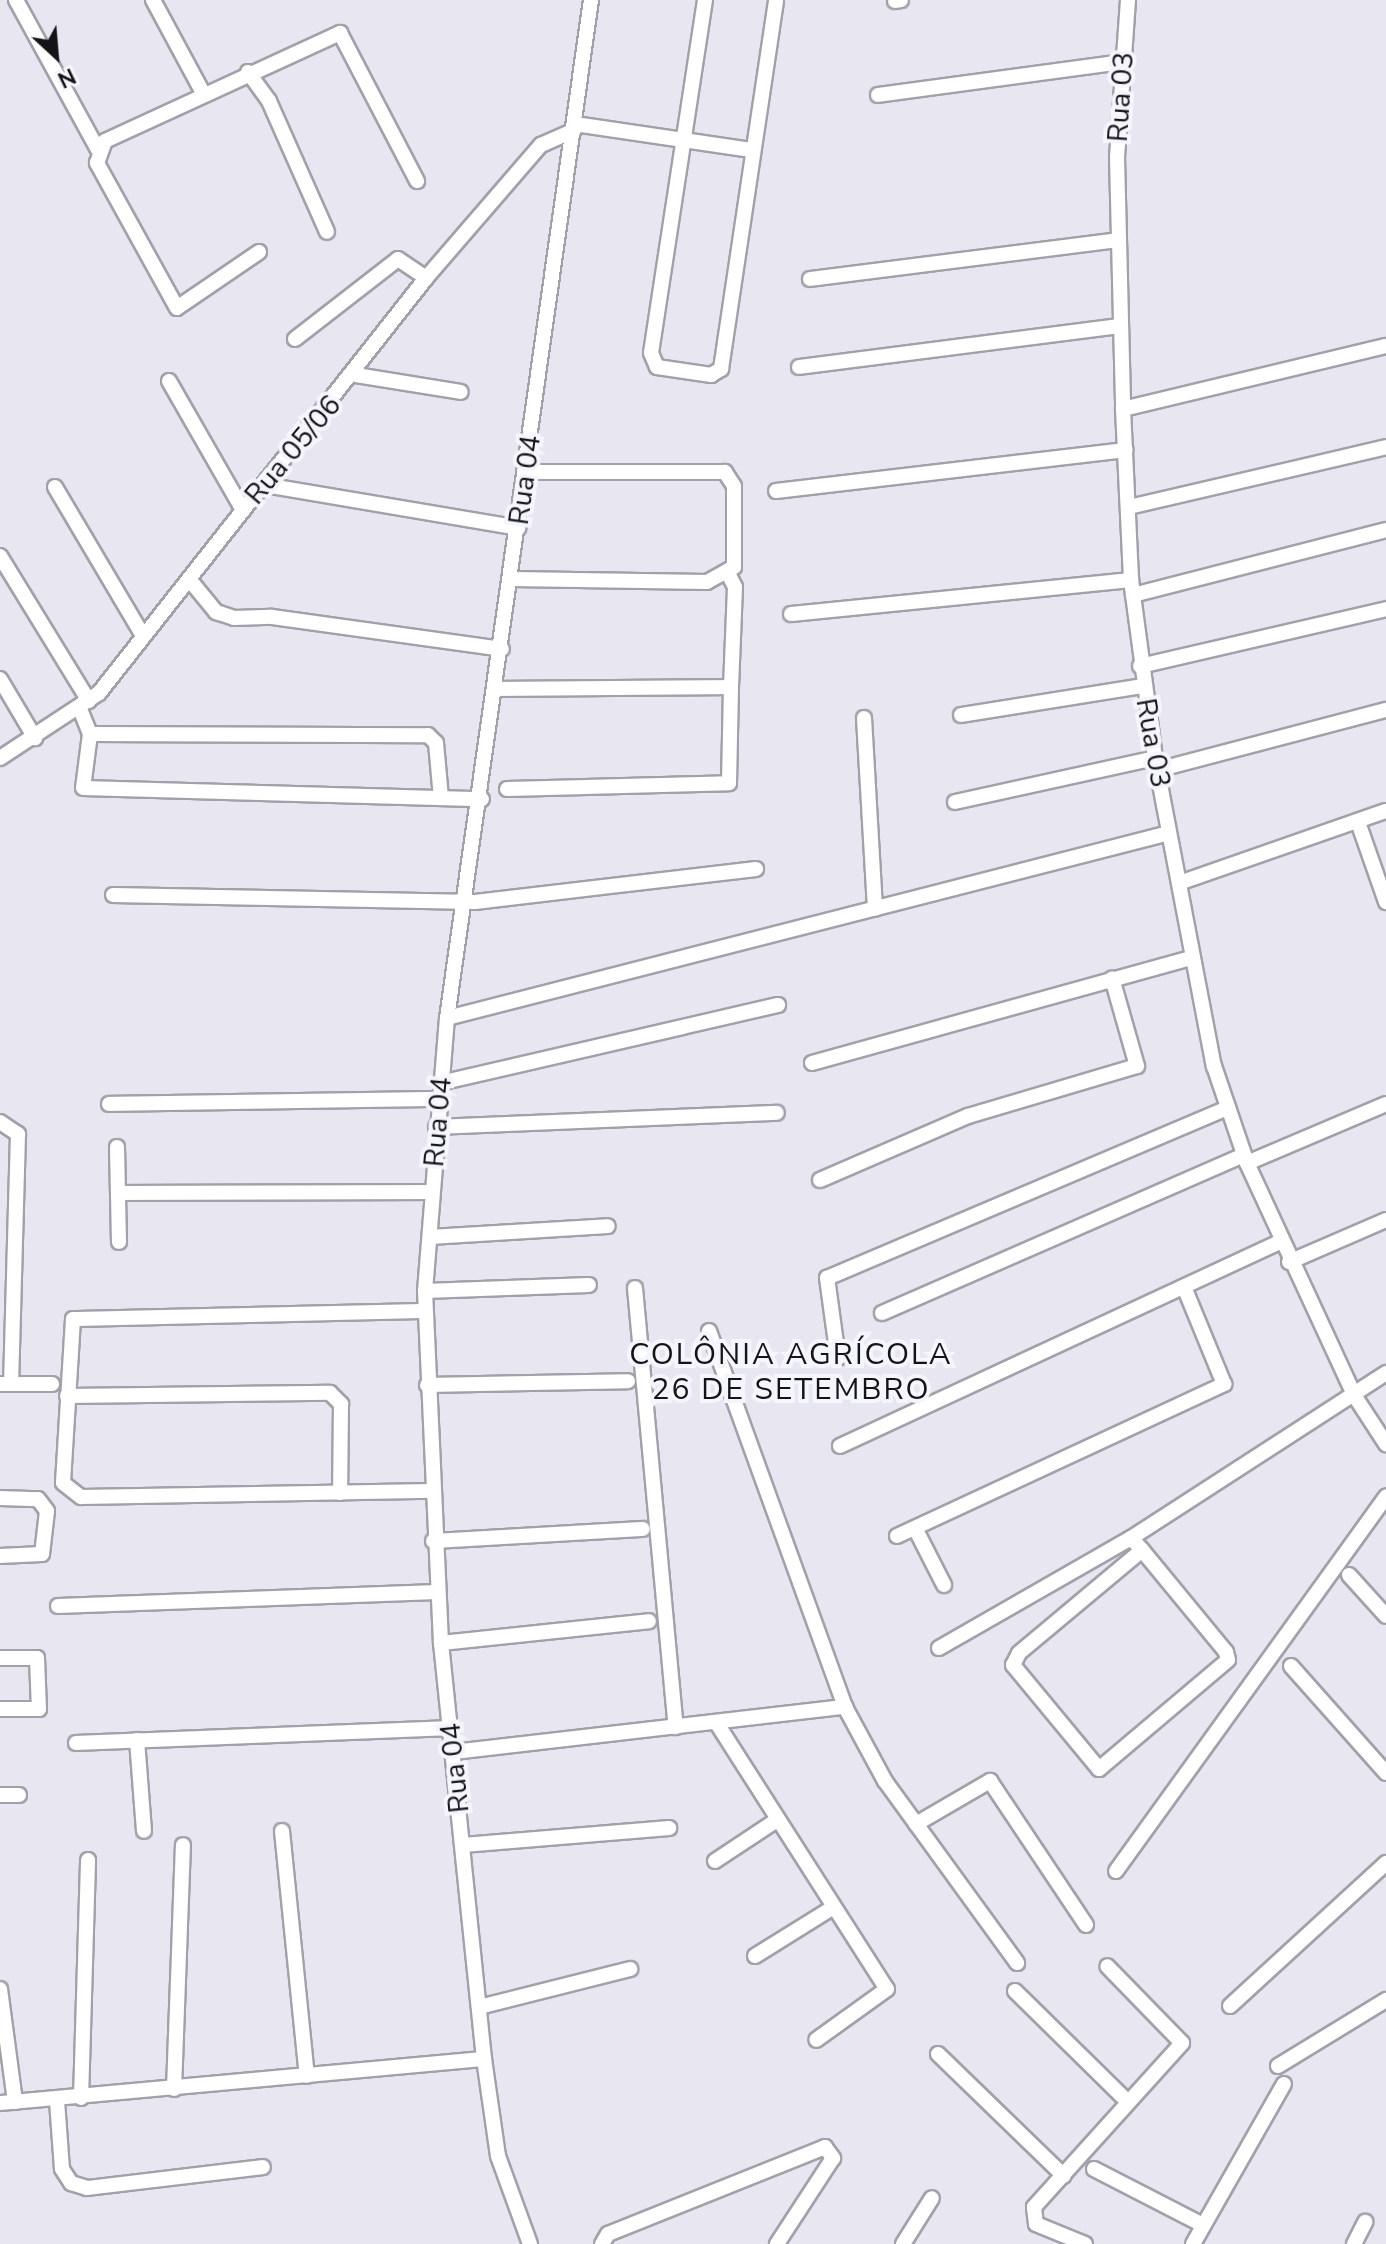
<!DOCTYPE html>
<html>
<head>
<meta charset="utf-8">
<style>
  body { margin:0 }
  #map { position:relative; width:1386px; height:2244px; overflow:hidden; background:#e8e7f1; font-family:"Nunito Sans",sans-serif }
  div>[style] { position:absolute }
  .roads { filter:drop-shadow(2px 0 #a2a1aa) drop-shadow(-2px 0 #a2a1aa) drop-shadow(0 2px #a2a1aa) drop-shadow(0 -2px #a2a1aa) }
  .minor>* { height:14px; margin:-7px; padding:0 7px; transform-origin:7px; border-radius:7px; background:#fff }
  span { translate:-50% -50%; white-space:nowrap; text-align:center; line-height:1.15; -webkit-text-stroke:8px #f5f5fe; paint-order:stroke }
  .street-label { font-size:28px; color:#141417 }
  .neighbourhood-label { font-size:30px; color:#141417; letter-spacing:2px }
  .north { position:absolute; left:16px; top:16px; width:80px; height:80px; -webkit-text-stroke:6px #f5f5fe; paint-order:stroke; rotate:154deg; font-size:22px; font-weight:700; line-height:32px; text-align:center; color:#141417 }
  .north::after { content:''; display:block; margin:auto; width:28px; height:36px; background:#141417; clip-path:polygon(50% 0,100% 100%,50% 72%,0 100%) }
</style>
</head>
<body>
<div id="map">
  <div class="roads">
    <div class="minor">
      <i style="left:16px;top:0;width:171px;rotate:61.3deg"></i>
      <i style="left:153px;top:0;width:106px;rotate:61.7deg"></i>
      <i style="left:705px;top:0;width:357px;rotate:98.7deg"></i>
      <i style="left:651px;top:353px;width:15px;rotate:67deg"></i>
      <i style="left:657px;top:367px;width:55px;rotate:8.4deg"></i>
      <i style="left:711px;top:375px;width:12px;rotate:-31deg"></i>
      <i style="left:721px;top:369px;width:373px;rotate:-81.5deg"></i>
      <i style="left:1128px;top:0;width:157px;rotate:94deg"></i>
      <i style="left:1117px;top:157px;width:252px;rotate:88.6deg"></i>
      <i style="left:1123px;top:409px;width:171px;rotate:87.3deg"></i>
      <i style="left:1131px;top:580px;width:180px;rotate:82.3deg"></i>
      <i style="left:1155px;top:758px;width:314px;rotate:79.2deg"></i>
      <i style="left:1214px;top:1066px;width:102px;rotate:71.2deg"></i>
      <i style="left:1247px;top:1163px;width:255px;rotate:65.2deg"></i>
      <i style="left:1354px;top:1395px;width:59px;rotate:56.9deg"></i>
      <i style="left:895px;top:1px;width:6px;rotate:-9deg"></i>
      <i style="left:248px;top:72px;width:36px;rotate:54deg"></i>
      <i style="left:269px;top:101px;width:143px;rotate:66.1deg"></i>
      <i style="left:878px;top:95px;width:246px;rotate:-7.7deg"></i>
      <i style="left:575px;top:124px;width:178px;rotate:8.4deg"></i>
      <i style="left:259px;top:252px;width:99px;rotate:145.7deg"></i>
      <i style="left:177px;top:308px;width:166px;rotate:-118.9deg"></i>
      <i style="left:97px;top:163px;width:23px;rotate:-70deg"></i>
      <i style="left:105px;top:141px;width:259px;rotate:-24.7deg"></i>
      <i style="left:340px;top:33px;width:167px;rotate:62.5deg"></i>
      <i style="left:810px;top:279px;width:311px;rotate:-7.2deg"></i>
      <i style="left:295px;top:339px;width:130px;rotate:-37.8deg"></i>
      <i style="left:398px;top:259px;width:34px;rotate:34deg"></i>
      <i style="left:799px;top:367px;width:324px;rotate:-7.3deg"></i>
      <i style="left:356px;top:375px;width:106px;rotate:9.2deg"></i>
      <i style="left:169px;top:381px;width:149px;rotate:60.2deg"></i>
      <i style="left:1123px;top:409px;width:270px;rotate:-13.5deg"></i>
      <i style="left:265px;top:485px;width:257px;rotate:9.6deg"></i>
      <i style="left:55px;top:487px;width:173px;rotate:59.4deg"></i>
      <i style="left:776px;top:491px;width:352px;rotate:-6.7deg"></i>
      <i style="left:1129px;top:507px;width:264px;rotate:-13.1deg"></i>
      <i style="left:0;top:556px;width:170px;rotate:58.5deg"></i>
      <i style="left:189px;top:579px;width:43px;rotate:50.7deg"></i>
      <i style="left:216px;top:612px;width:19px;rotate:18deg"></i>
      <i style="left:234px;top:618px;width:38px;rotate:-2deg"></i>
      <i style="left:272px;top:617px;width:232px;rotate:7.9deg"></i>
      <i style="left:512px;top:579px;width:195px;rotate:0.9deg"></i>
      <i style="left:707px;top:582px;width:31px;rotate:-29deg"></i>
      <i style="left:734px;top:567px;width:81px;rotate:-90deg"></i>
      <i style="left:734px;top:486px;width:17px;rotate:-123deg"></i>
      <i style="left:725px;top:472px;width:199px;rotate:180deg"></i>
      <i style="left:1133px;top:595px;width:261px;rotate:-14.4deg"></i>
      <i style="left:791px;top:614px;width:342px;rotate:-5.7deg"></i>
      <i style="left:1140px;top:666px;width:253px;rotate:-13deg"></i>
      <i style="left:0;top:679px;width:69px;rotate:59.3deg"></i>
      <i style="left:497px;top:689px;width:234px;rotate:-0.5deg"></i>
      <i style="left:731px;top:687px;width:100px;rotate:-87.7deg"></i>
      <i style="left:735px;top:587px;width:16px;rotate:-117deg"></i>
      <i style="left:80px;top:709px;width:27px;rotate:68deg"></i>
      <i style="left:90px;top:734px;width:54px;rotate:97.4deg"></i>
      <i style="left:83px;top:788px;width:399px;rotate:1.6deg"></i>
      <i style="left:961px;top:715px;width:184px;rotate:-9.1deg"></i>
      <i style="left:864px;top:718px;width:191px;rotate:86.7deg"></i>
      <i style="left:90px;top:734px;width:338px;rotate:0.2deg"></i>
      <i style="left:428px;top:735px;width:11px;rotate:45deg"></i>
      <i style="left:436px;top:743px;width:55px;rotate:84.8deg"></i>
      <i style="left:0;top:758px;width:118px;rotate:-33.3deg"></i>
      <i style="left:99px;top:693px;width:528px;rotate:-51.76deg"></i>
      <i style="left:426px;top:278px;width:176px;rotate:-49.2deg"></i>
      <i style="left:541px;top:145px;width:36px;rotate:-24deg"></i>
      <i style="left:1157px;top:770px;width:237px;rotate:-14.7deg"></i>
      <i style="left:507px;top:789px;width:222px;rotate:-1.5deg"></i>
      <i style="left:729px;top:783px;width:96px;rotate:-88.8deg"></i>
      <i style="left:955px;top:802px;width:205px;rotate:-12.4deg"></i>
      <i style="left:1358px;top:822px;width:85px;rotate:70.7deg"></i>
      <i style="left:1179px;top:883px;width:219px;rotate:-19.2deg"></i>
      <i style="left:113px;top:895px;width:362px;rotate:1.1deg"></i>
      <i style="left:475px;top:902px;width:283px;rotate:-6.7deg"></i>
      <i style="left:447px;top:1018px;width:745px;rotate:-14.37deg"></i>
      <i style="left:812px;top:1063px;width:395px;rotate:-15.5deg"></i>
      <i style="left:440px;top:1083px;width:347px;rotate:-13deg"></i>
      <i style="left:109px;top:1104px;width:330px;rotate:-0.9deg"></i>
      <i style="left:0;top:1122px;width:22px;rotate:34deg"></i>
      <i style="left:18px;top:1134px;width:250px;rotate:91.6deg"></i>
      <i style="left:436px;top:1127px;width:341px;rotate:-2.4deg"></i>
      <i style="left:117px;top:1147px;width:95px;rotate:88.8deg"></i>
      <i style="left:1247px;top:1163px;width:151px;rotate:-23deg"></i>
      <i style="left:820px;top:1180px;width:161px;rotate:-23.4deg"></i>
      <i style="left:968px;top:1116px;width:176px;rotate:-16.5deg"></i>
      <i style="left:1137px;top:1066px;width:91px;rotate:-105.9deg"></i>
      <i style="left:119px;top:1193px;width:313px;rotate:-0.2deg"></i>
      <i style="left:430px;top:1237px;width:178px;rotate:-3.5deg"></i>
      <i style="left:1289px;top:1262px;width:106px;rotate:-23.4deg"></i>
      <i style="left:635px;top:1288px;width:441px;rotate:84.7deg"></i>
      <i style="left:425px;top:1291px;width:164px;rotate:-2.1deg"></i>
      <i style="left:425px;top:1311px;width:352px;rotate:178.7deg"></i>
      <i style="left:73px;top:1319px;width:164px;rotate:93.5deg"></i>
      <i style="left:63px;top:1483px;width:23px;rotate:38deg"></i>
      <i style="left:81px;top:1497px;width:351px;rotate:-1deg"></i>
      <i style="left:882px;top:1313px;width:395px;rotate:-23.6deg"></i>
      <i style="left:709px;top:1331px;width:400px;rotate:70.1deg"></i>
      <i style="left:845px;top:1707px;width:84px;rotate:61.6deg"></i>
      <i style="left:885px;top:1781px;width:225px;rotate:54deg"></i>
      <i style="left:838px;top:1358px;width:81px;rotate:-97.8deg"></i>
      <i style="left:827px;top:1278px;width:436px;rotate:-23deg"></i>
      <i style="left:0;top:1384px;width:52px"></i>
      <i style="left:427px;top:1385px;width:201px;rotate:-1.1deg"></i>
      <i style="left:67px;top:1396px;width:263px;rotate:-0.7deg"></i>
      <i style="left:330px;top:1393px;width:16px;rotate:45deg"></i>
      <i style="left:341px;top:1404px;width:89px;rotate:90.6deg"></i>
      <i style="left:840px;top:1446px;width:485px;rotate:-24.9deg"></i>
      <i style="left:0;top:1498px;width:38px;rotate:2deg"></i>
      <i style="left:38px;top:1499px;width:15px;rotate:53deg"></i>
      <i style="left:47px;top:1511px;width:43px;rotate:96.6deg"></i>
      <i style="left:42px;top:1554px;width:42px;rotate:177.3deg"></i>
      <i style="left:915px;top:1528px;width:64px;rotate:63deg"></i>
      <i style="left:897px;top:1536px;width:361px;rotate:-24.9deg"></i>
      <i style="left:1224px;top:1384px;width:105px;rotate:-112.4deg"></i>
      <i style="left:1131px;top:1538px;width:16px;rotate:47deg"></i>
      <i style="left:1142px;top:1550px;width:132px;rotate:50.5deg"></i>
      <i style="left:1226px;top:1652px;width:8px;rotate:76deg"></i>
      <i style="left:1228px;top:1660px;width:169px;rotate:139.8deg"></i>
      <i style="left:1099px;top:1769px;width:135px;rotate:-129.6deg"></i>
      <i style="left:1013px;top:1665px;width:13px;rotate:-63deg"></i>
      <i style="left:1019px;top:1653px;width:160px;rotate:-39.9deg"></i>
      <i style="left:433px;top:1541px;width:210px;rotate:-3.3deg"></i>
      <i style="left:1349px;top:1575px;width:55px;rotate:47.9deg"></i>
      <i style="left:58px;top:1606px;width:379px;rotate:-2.1deg"></i>
      <i style="left:441px;top:1643px;width:209px;rotate:-6deg"></i>
      <i style="left:939px;top:1648px;width:221px;rotate:-29.8deg"></i>
      <i style="left:1131px;top:1538px;width:304px;rotate:-32.9deg"></i>
      <i style="left:0;top:1658px;width:37px"></i>
      <i style="left:37px;top:1658px;width:51px;rotate:87.8deg"></i>
      <i style="left:39px;top:1709px;width:39px;rotate:180deg"></i>
      <i style="left:1291px;top:1666px;width:143px;rotate:48.4deg"></i>
      <i style="left:716px;top:1722px;width:317px;rotate:57.4deg"></i>
      <i style="left:887px;top:1989px;width:87px;rotate:144.3deg"></i>
      <i style="left:137px;top:1740px;width:91px;rotate:85.6deg"></i>
      <i style="left:76px;top:1743px;width:375px;rotate:-2.3deg"></i>
      <i style="left:454px;top:1752px;width:394px;rotate:-6.6deg"></i>
      <i style="left:0;top:1795px;width:19px"></i>
      <i style="left:916px;top:1824px;width:86px;rotate:-30.2deg"></i>
      <i style="left:990px;top:1781px;width:173px;rotate:56.3deg"></i>
      <i style="left:282px;top:1831px;width:246px;rotate:84.2deg"></i>
      <i style="left:463px;top:1845px;width:207px;rotate:-4.7deg"></i>
      <i style="left:715px;top:1861px;width:74px;rotate:-33.5deg"></i>
      <i style="left:1116px;top:1871px;width:462px;rotate:-54.2deg"></i>
      <i style="left:755px;top:1956px;width:91px;rotate:-31.9deg"></i>
      <i style="left:0;top:1989px;width:114px;rotate:82.4deg"></i>
      <i style="left:1015px;top:1991px;width:158px;rotate:44.5deg"></i>
      <i style="left:1230px;top:2006px;width:212px;rotate:-42.5deg"></i>
      <i style="left:479px;top:2007px;width:156px;rotate:-14.1deg"></i>
      <i style="left:938px;top:2054px;width:175px;rotate:44.1deg"></i>
      <i style="left:1278px;top:2066px;width:127px;rotate:-31.4deg"></i>
      <i style="left:174px;top:2089px;width:244px;rotate:-87.9deg"></i>
      <i style="left:81px;top:2098px;width:238px;rotate:-88.3deg"></i>
      <i style="left:57px;top:2101px;width:68px;rotate:85.8deg"></i>
      <i style="left:62px;top:2169px;width:17px;rotate:57deg"></i>
      <i style="left:71px;top:2183px;width:17px;rotate:17deg"></i>
      <i style="left:87px;top:2188px;width:177px;rotate:-6.8deg"></i>
      <i style="left:0;top:2103px;width:486px;rotate:-5.2deg"></i>
      <i style="left:1094px;top:2169px;width:123px;rotate:27.2deg"></i>
      <i style="left:530px;top:2244px;width:94px;rotate:-110deg"></i>
      <i style="left:498px;top:2156px;width:98px;rotate:-98.2deg"></i>
      <i style="left:484px;top:2059px;width:418px;rotate:-95.9deg"></i>
      <i style="left:441px;top:1643px;width:352px;rotate:-92.6deg"></i>
      <i style="left:425px;top:1291px;width:274px;rotate:-85.4deg"></i>
      <i style="left:447px;top:1018px;width:1028px;rotate:-81.95deg"></i>
      <i style="left:602px;top:2244px;width:12px;rotate:-59deg"></i>
      <i style="left:608px;top:2234px;width:234px;rotate:-21.8deg"></i>
      <i style="left:825px;top:2147px;width:14px;rotate:54deg"></i>
      <i style="left:833px;top:2158px;width:103px;rotate:123.1deg"></i>
      <i style="left:903px;top:2244px;width:54px;rotate:-57.8deg"></i>
      <i style="left:1085px;top:2244px;width:53px;rotate:-157.8deg"></i>
      <i style="left:1036px;top:2224px;width:17px;rotate:-97deg"></i>
      <i style="left:1034px;top:2207px;width:221px;rotate:-47.9deg"></i>
      <i style="left:1182px;top:2043px;width:107px;rotate:-134.2deg"></i>
      <i style="left:1193px;top:2244px;width:184px;rotate:-60.4deg"></i>
      <i style="left:1354px;top:2244px;width:25px;rotate:-63deg"></i>
    </div>
  </div>
  <div class="street-label">
    <span style="left:1121px;top:97px;rotate:-86deg">Rua 03</span>
    <span style="left:293px;top:450px;rotate:-50deg">Rua 05/06</span>
    <span style="left:525px;top:480px;rotate:-82deg">Rua 04</span>
    <span style="left:1153px;top:743px;rotate:80deg">Rua 03</span>
    <span style="left:438px;top:1122px;rotate:-85deg">Rua 04</span>
    <span style="left:455px;top:1768px;rotate:-96deg">Rua 04</span>
  </div>
  <div class="neighbourhood-label">
    <span style="left:791px;top:1372px">COLÔNIA AGRÍCOLA<br>26 DE SETEMBRO</span>
  </div>
  <div class="north">N</div>
</div>
</body>
</html>
